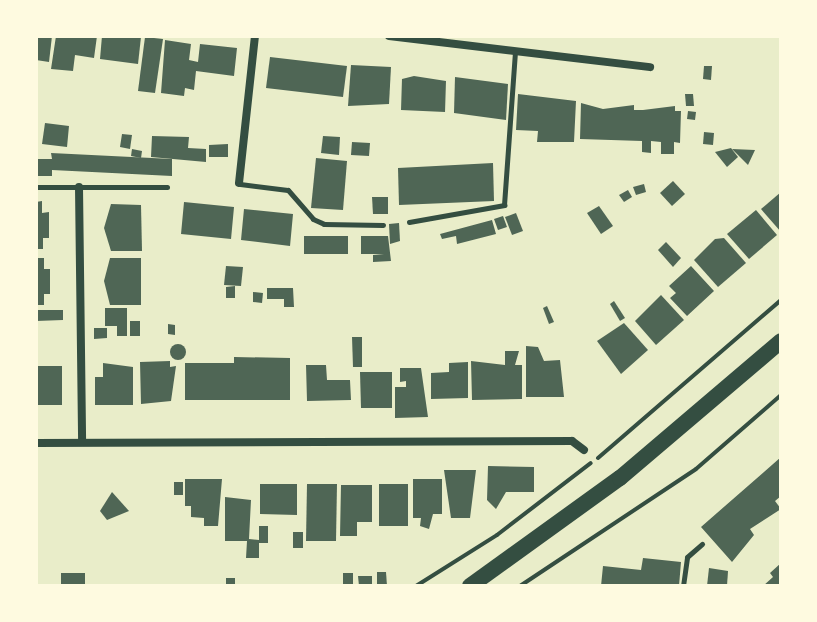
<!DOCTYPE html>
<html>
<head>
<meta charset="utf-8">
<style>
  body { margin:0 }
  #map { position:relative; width:817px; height:622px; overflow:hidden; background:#e9edc9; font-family:"Zilla Slab",serif }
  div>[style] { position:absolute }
  .building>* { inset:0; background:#4f6655 }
  .round { border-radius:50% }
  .path>* { height:4px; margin:-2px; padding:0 2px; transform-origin:2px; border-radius:2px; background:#344e41 }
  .service>* { height:5px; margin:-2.5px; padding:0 2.5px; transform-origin:2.5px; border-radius:2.5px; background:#344e41 }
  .minor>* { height:8px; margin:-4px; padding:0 4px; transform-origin:4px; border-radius:4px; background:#344e41 }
  .trunk>* { height:16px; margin:-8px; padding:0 8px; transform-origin:8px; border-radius:8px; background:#344e41 }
  span { translate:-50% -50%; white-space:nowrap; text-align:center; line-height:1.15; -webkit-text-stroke:6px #fefae0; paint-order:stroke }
  .frame { position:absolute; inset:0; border:38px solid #fefae0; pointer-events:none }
</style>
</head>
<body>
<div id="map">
  <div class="building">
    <i style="clip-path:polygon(36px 36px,52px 36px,49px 62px,36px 60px)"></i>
    <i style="clip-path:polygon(56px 36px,97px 36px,94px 58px,75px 55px,73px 71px,51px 69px)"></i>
    <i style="clip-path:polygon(102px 36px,141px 37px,138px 64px,100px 59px)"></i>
    <i style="clip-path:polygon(145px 37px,163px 39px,155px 93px,138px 91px)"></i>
    <i style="clip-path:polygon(165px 40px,191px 44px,189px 60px,198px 62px,200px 44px,237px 48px,234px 76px,196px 71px,194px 90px,185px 88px,184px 96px,161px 93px)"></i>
    <i style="clip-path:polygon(270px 57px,347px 66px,343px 97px,266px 88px)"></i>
    <i style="clip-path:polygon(351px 65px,391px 67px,389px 104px,348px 106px)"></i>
    <i style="clip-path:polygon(704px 66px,712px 66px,711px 80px,703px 79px)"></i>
    <i style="clip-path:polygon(414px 76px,446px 81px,445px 112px,401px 110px,402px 79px)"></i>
    <i style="clip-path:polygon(455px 77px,508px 84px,506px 120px,454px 113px)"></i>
    <i style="clip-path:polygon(518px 94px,576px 101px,574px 142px,537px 142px,538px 131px,516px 130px)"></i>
    <i style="clip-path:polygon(685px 94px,693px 94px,694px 106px,686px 106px)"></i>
    <i style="clip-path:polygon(581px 103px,603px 109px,634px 105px,634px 110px,643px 110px,675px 106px,675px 111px,681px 111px,680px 143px,674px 142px,674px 154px,661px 154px,661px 142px,651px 141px,651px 153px,642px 152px,642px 141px,580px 139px)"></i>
    <i style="clip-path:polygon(688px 111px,696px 112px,695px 120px,687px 119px)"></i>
    <i style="clip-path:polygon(45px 123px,69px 126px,67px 147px,42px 144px)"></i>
    <i style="clip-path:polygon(704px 132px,714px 133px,713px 145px,703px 144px)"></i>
    <i style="clip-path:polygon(122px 134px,132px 135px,130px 149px,120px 147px)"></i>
    <i style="clip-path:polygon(152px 136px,189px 137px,188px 148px,206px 149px,206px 162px,151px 157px)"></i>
    <i style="clip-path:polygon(323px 136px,340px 137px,339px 155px,321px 153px)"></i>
    <i style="clip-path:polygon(352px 142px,370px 143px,369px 156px,351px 155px)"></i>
    <i style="clip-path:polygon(228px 144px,228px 157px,209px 157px,209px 145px)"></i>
    <i style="clip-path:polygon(731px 148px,738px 157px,727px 167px,715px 152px)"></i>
    <i style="clip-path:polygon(132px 149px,142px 151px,141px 158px,131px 156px)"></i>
    <i style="clip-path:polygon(732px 149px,755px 150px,748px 165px)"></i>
    <i style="clip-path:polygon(51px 153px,172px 159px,172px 176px,52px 170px,52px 176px,36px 176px,36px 159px,52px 159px)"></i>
    <i style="clip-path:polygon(316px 158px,347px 161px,343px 210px,311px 208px)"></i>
    <i style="clip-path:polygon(493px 163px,494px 201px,399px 205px,398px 168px)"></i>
    <i style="clip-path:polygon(673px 181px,685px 194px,672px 206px,660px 193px)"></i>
    <i style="clip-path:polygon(644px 184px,646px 192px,636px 195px,633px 187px)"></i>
    <i style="clip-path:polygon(628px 190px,632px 197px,624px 202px,619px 195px)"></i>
    <i style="clip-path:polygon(781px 192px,781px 232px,761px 209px)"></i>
    <i style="clip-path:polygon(372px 197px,388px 197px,388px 214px,373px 214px)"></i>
    <i style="clip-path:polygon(42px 201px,42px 213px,49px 212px,49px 238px,43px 238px,43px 249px,36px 249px,36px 202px)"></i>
    <i style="clip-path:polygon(184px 202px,234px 207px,231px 239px,181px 234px)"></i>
    <i style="clip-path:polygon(111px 204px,141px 205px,142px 251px,111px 251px,104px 228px)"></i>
    <i style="clip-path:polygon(599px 206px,613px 226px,601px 234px,587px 213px)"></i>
    <i style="clip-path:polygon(244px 209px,293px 214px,290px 246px,241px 240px)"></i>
    <i style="clip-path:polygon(756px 210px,777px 235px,749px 259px,727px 234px)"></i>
    <i style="clip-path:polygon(516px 213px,523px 231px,512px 235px,505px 217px)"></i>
    <i style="clip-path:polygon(503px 216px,507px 227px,498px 230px,494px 219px)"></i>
    <i style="clip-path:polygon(492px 220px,496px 234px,457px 244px,456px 236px,442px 239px,440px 234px)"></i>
    <i style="clip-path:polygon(399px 223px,400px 241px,390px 244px,389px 224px)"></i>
    <i style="clip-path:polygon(304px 236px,348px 236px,348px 254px,304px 254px)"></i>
    <i style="clip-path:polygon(361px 236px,388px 236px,391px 261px,373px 262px,373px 255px,384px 254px,361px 254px)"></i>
    <i style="clip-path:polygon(724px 238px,746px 263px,718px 287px,694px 260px,715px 239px)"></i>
    <i style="clip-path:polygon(666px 242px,681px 258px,673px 267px,658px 250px)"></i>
    <i style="clip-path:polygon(36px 258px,44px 258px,44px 269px,50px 269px,50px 294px,44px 294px,44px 305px,36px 305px)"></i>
    <i style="clip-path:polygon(110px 258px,141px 258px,141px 305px,110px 305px,104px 281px)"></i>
    <i style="clip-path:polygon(226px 266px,243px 267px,241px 286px,224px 285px)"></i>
    <i style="clip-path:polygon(691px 266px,714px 291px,687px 316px,670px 298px,676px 293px,669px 286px)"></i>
    <i style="clip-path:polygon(235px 286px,235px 298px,226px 298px,226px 287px)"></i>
    <i style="clip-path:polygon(267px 288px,293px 288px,294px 307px,284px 307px,284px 299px,267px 299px)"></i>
    <i style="clip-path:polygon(253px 292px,263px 293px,262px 303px,253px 302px)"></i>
    <i style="clip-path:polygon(661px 295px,684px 320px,656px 345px,635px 321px)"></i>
    <i style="clip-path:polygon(614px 301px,625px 318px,620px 321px,610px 304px)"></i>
    <i style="clip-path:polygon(547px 306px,554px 322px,549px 324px,543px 308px)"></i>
    <i style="clip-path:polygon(105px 308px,127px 308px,127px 336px,117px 336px,117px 326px,105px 326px)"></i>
    <i style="clip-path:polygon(36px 310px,63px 310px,63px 320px,36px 321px)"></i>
    <i style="clip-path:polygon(130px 321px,140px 321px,140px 336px,130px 336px)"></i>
    <i style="clip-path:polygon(624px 323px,648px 350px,621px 374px,597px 341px)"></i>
    <i style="clip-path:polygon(168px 324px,175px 325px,175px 335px,168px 334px)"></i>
    <i style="clip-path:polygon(94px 328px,107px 328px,107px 338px,94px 339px)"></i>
    <i style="clip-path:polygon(352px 337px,362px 337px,362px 367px,353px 367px)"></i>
    <i class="round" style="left:170px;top:344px;width:16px;height:16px"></i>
    <i style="clip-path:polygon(526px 346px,538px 347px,544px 361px,560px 360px,564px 397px,526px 397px)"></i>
    <i style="clip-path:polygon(505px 351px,519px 351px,515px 365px,522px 365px,522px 399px,472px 400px,471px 361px,505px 365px)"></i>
    <i style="clip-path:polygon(234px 357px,290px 358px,290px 400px,185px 400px,185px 363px,234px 363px)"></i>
    <i style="clip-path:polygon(170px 361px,170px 367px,176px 366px,171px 401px,141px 404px,140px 362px)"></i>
    <i style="clip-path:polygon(468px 362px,468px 398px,431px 399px,431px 373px,449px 372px,449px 363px)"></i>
    <i style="clip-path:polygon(103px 363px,133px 367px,133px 405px,95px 405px,95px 377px,103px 377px)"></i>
    <i style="clip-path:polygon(306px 365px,326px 365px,327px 380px,350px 380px,351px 400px,307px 401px)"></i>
    <i style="clip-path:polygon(36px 366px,62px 366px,62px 405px,36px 405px)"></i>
    <i style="clip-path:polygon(400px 368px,421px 368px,428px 417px,395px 418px,395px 387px,406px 387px,406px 381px,400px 382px)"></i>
    <i style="clip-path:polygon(360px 372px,392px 372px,392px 408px,361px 408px)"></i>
    <i style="clip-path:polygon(781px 457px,781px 496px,775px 501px,781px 509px,750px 529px,754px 535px,732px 562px,701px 527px)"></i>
    <i style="clip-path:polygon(488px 466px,534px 467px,534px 492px,506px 492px,496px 509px,487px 500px)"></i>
    <i style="clip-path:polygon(444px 470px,476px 470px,470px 518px,451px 518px)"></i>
    <i style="clip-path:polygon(185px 479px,222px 479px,218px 526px,204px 526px,204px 518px,191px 517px,191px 506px,185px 506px)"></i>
    <i style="clip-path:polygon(413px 479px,442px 479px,442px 514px,433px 514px,429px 529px,420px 526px,421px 518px,413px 518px)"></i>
    <i style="clip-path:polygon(174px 482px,183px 482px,183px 495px,174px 495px)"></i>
    <i style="clip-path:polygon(260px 484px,297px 484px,297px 515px,260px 514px)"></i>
    <i style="clip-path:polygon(307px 484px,337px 484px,336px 541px,306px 541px)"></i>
    <i style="clip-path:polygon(379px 484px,408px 484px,408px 526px,379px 526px)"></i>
    <i style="clip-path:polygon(341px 485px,372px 485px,372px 522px,357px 522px,357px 536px,340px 536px)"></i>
    <i style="clip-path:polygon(112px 492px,129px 511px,107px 520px,100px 511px)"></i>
    <i style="clip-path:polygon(225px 497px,251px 500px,249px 539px,259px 540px,259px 526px,268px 526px,268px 543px,259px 543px,259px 558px,246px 558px,247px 541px,225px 541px)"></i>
    <i style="clip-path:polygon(293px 532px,303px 532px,303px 548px,293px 548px)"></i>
    <i style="clip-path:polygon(643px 558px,681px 562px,679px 586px,601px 586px,603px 566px,641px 570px)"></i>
    <i style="clip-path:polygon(781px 563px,781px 586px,763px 586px,773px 577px,770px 573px)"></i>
    <i style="clip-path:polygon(709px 568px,728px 571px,727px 586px,707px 586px)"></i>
    <i style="clip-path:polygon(377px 572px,386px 572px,387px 586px,377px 586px)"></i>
    <i style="clip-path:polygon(61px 573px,85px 573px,85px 586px,61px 586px)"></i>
    <i style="clip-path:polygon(343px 573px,353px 573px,353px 586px,343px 586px)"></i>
    <i style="clip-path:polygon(358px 576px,372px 576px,372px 586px,359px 586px)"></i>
    <i style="clip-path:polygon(226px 578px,235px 578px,235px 586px,226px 586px)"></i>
  </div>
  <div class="path">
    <i style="left:598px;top:458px;width:242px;rotate:-40.8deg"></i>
    <i style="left:416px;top:586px;width:96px;rotate:-32.2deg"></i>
    <i style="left:497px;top:535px;width:118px;rotate:-37.5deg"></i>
    <i style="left:520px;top:586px;width:211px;rotate:-33.6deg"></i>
    <i style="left:696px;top:469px;width:113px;rotate:-41deg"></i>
  </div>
  <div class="service">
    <i style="left:240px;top:184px;width:48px;rotate:7.1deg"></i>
    <i style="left:288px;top:190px;width:38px;rotate:49deg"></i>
    <i style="left:313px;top:219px;width:12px;rotate:24deg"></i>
    <i style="left:324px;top:224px;width:59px;rotate:1deg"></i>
    <i style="left:36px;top:187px;width:131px"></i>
    <i style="left:409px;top:222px;width:97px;rotate:-10.1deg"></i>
    <i style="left:504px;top:205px;width:153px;rotate:-85.9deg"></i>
    <i style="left:683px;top:586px;width:29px;rotate:-82deg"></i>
    <i style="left:687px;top:557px;width:20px;rotate:-41deg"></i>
  </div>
  <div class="minor">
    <i style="left:389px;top:36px;width:263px;rotate:6.8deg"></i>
    <i style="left:239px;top:183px;width:148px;rotate:-83.8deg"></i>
    <i style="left:79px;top:187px;width:255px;rotate:89.3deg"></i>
    <i style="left:36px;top:443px;width:536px;rotate:-0.21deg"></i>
    <i style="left:572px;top:441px;width:15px;rotate:37deg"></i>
  </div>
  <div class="trunk">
    <i style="left:470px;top:586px;width:185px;rotate:-35.8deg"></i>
    <i style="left:620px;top:478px;width:211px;rotate:-40.4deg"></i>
  </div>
  <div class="frame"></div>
</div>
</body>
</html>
